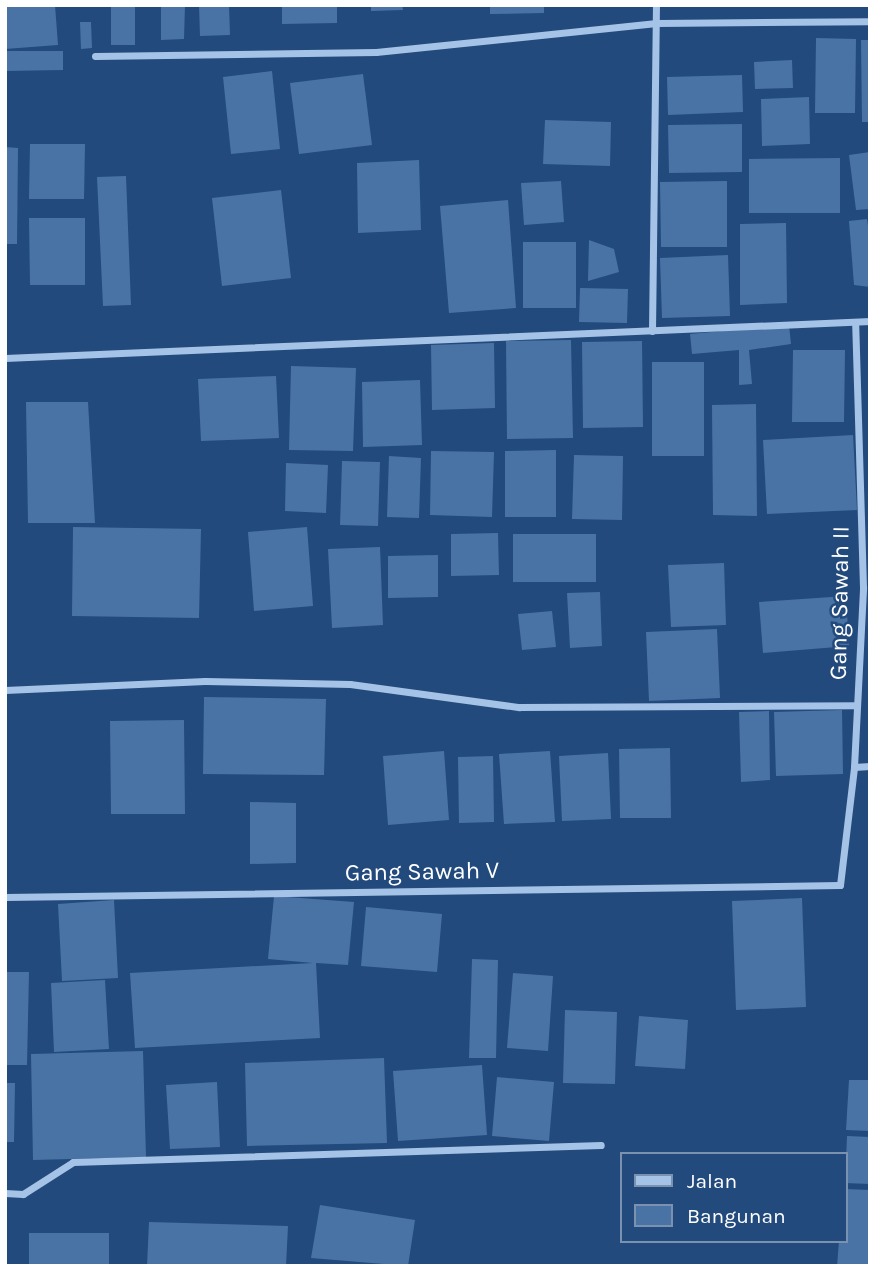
<!DOCTYPE html>
<html>
<head>
<meta charset="utf-8">
<style>
  body { margin:0 }
  #map { position:relative; width:875px; height:1271px; overflow:hidden; background:#224a7c; font-family:Karla,sans-serif }
  div>[style] { position:absolute }
  .building>* { inset:0; background:#4a73a5 }
  .minor>* { height:7px; margin:-3.5px; padding:0 3.5px; transform-origin:3.5px; border-radius:3.5px; background:#a5c3e6 }
  span { translate:-50% -50%; white-space:nowrap; text-align:center; line-height:1.15; -webkit-text-stroke:5px #224a7c; paint-order:stroke }
  .street-label { font-size:24px; color:#fff }
  .frame { position:absolute; inset:0; border:7px solid #fff; pointer-events:none }
  .legend { position:absolute; left:620px; top:1152px; width:228px; height:91px; box-sizing:border-box; background:#224a7c; border:2px solid #7a92b0; margin:0; padding:9px 12px; list-style:none; font-size:21px; color:#fff }
  .legend li { display:flex; align-items:center; gap:14px; height:35px }
  .legend b { width:35px; border:2px solid #7a92b0 }
</style>
</head>
<body>
<div id="map">
  <div class="building">
    <i style="clip-path:polygon(5px 5px,55px 5px,58px 45px,5px 49px)"></i>
    <i style="clip-path:polygon(111px 5px,135px 5px,135px 45px,111px 45px)"></i>
    <i style="clip-path:polygon(161px 5px,185px 5px,184px 39px,161px 40px)"></i>
    <i style="clip-path:polygon(199px 5px,229px 5px,230px 35px,200px 36px)"></i>
    <i style="clip-path:polygon(282px 5px,337px 5px,337px 23px,282px 24px)"></i>
    <i style="clip-path:polygon(371px 5px,402px 5px,403px 10px,371px 11px)"></i>
    <i style="clip-path:polygon(490px 5px,544px 5px,544px 13px,490px 14px)"></i>
    <i style="clip-path:polygon(80px 22px,91px 22px,92px 48px,81px 49px)"></i>
    <i style="clip-path:polygon(816px 38px,856px 39px,855px 113px,815px 113px)"></i>
    <i style="clip-path:polygon(861px 40px,870px 40px,870px 122px,862px 122px)"></i>
    <i style="clip-path:polygon(5px 51px,63px 51px,63px 70px,5px 71px)"></i>
    <i style="clip-path:polygon(792px 60px,793px 88px,755px 89px,754px 62px)"></i>
    <i style="clip-path:polygon(272px 71px,280px 149px,231px 154px,223px 77px)"></i>
    <i style="clip-path:polygon(363px 74px,372px 145px,299px 154px,290px 83px)"></i>
    <i style="clip-path:polygon(742px 75px,743px 112px,668px 115px,667px 77px)"></i>
    <i style="clip-path:polygon(809px 97px,810px 144px,762px 146px,761px 99px)"></i>
    <i style="clip-path:polygon(545px 120px,611px 122px,610px 166px,543px 164px)"></i>
    <i style="clip-path:polygon(742px 124px,742px 172px,669px 173px,668px 125px)"></i>
    <i style="clip-path:polygon(30px 144px,85px 144px,84px 199px,29px 199px)"></i>
    <i style="clip-path:polygon(5px 147px,18px 148px,17px 244px,5px 244px)"></i>
    <i style="clip-path:polygon(870px 152px,870px 209px,856px 210px,849px 155px)"></i>
    <i style="clip-path:polygon(840px 158px,840px 213px,749px 213px,749px 159px)"></i>
    <i style="clip-path:polygon(419px 160px,421px 230px,358px 233px,357px 163px)"></i>
    <i style="clip-path:polygon(126px 176px,131px 305px,103px 306px,97px 177px)"></i>
    <i style="clip-path:polygon(561px 181px,564px 222px,524px 225px,521px 183px)"></i>
    <i style="clip-path:polygon(727px 181px,727px 247px,661px 247px,660px 182px)"></i>
    <i style="clip-path:polygon(281px 190px,291px 278px,222px 286px,212px 198px)"></i>
    <i style="clip-path:polygon(508px 200px,516px 308px,449px 313px,440px 206px)"></i>
    <i style="clip-path:polygon(29px 218px,85px 218px,85px 285px,30px 285px)"></i>
    <i style="clip-path:polygon(867px 219px,870px 240px,870px 287px,854px 285px,849px 221px)"></i>
    <i style="clip-path:polygon(786px 223px,787px 303px,740px 305px,740px 224px)"></i>
    <i style="clip-path:polygon(589px 240px,614px 249px,619px 272px,588px 281px)"></i>
    <i style="clip-path:polygon(523px 242px,576px 242px,576px 308px,523px 308px)"></i>
    <i style="clip-path:polygon(728px 255px,730px 316px,662px 318px,660px 258px)"></i>
    <i style="clip-path:polygon(580px 288px,628px 289px,627px 323px,579px 322px)"></i>
    <i style="clip-path:polygon(789px 325px,791px 344px,749px 350px,752px 384px,739px 385px,739px 350px,692px 354px,690px 334px)"></i>
    <i style="clip-path:polygon(571px 340px,573px 438px,507px 439px,506px 341px)"></i>
    <i style="clip-path:polygon(642px 341px,643px 427px,583px 428px,582px 342px)"></i>
    <i style="clip-path:polygon(494px 343px,495px 408px,432px 410px,431px 345px)"></i>
    <i style="clip-path:polygon(793px 350px,845px 350px,844px 422px,792px 422px)"></i>
    <i style="clip-path:polygon(652px 362px,704px 362px,704px 456px,652px 456px)"></i>
    <i style="clip-path:polygon(291px 366px,356px 368px,353px 451px,289px 450px)"></i>
    <i style="clip-path:polygon(276px 376px,279px 438px,201px 441px,198px 379px)"></i>
    <i style="clip-path:polygon(420px 380px,422px 445px,363px 447px,362px 382px)"></i>
    <i style="clip-path:polygon(26px 402px,88px 402px,95px 523px,28px 523px)"></i>
    <i style="clip-path:polygon(756px 404px,757px 516px,713px 515px,712px 405px)"></i>
    <i style="clip-path:polygon(853px 435px,857px 510px,767px 514px,763px 440px)"></i>
    <i style="clip-path:polygon(556px 450px,556px 517px,505px 517px,505px 451px)"></i>
    <i style="clip-path:polygon(431px 451px,494px 452px,492px 517px,430px 515px)"></i>
    <i style="clip-path:polygon(574px 455px,623px 456px,622px 520px,572px 519px)"></i>
    <i style="clip-path:polygon(389px 456px,421px 458px,419px 518px,387px 517px)"></i>
    <i style="clip-path:polygon(342px 461px,380px 462px,378px 526px,340px 525px)"></i>
    <i style="clip-path:polygon(286px 463px,328px 465px,326px 513px,285px 511px)"></i>
    <i style="clip-path:polygon(73px 527px,201px 529px,199px 618px,72px 616px)"></i>
    <i style="clip-path:polygon(307px 527px,313px 606px,254px 611px,248px 532px)"></i>
    <i style="clip-path:polygon(498px 533px,499px 575px,451px 576px,451px 534px)"></i>
    <i style="clip-path:polygon(513px 534px,596px 534px,596px 582px,513px 582px)"></i>
    <i style="clip-path:polygon(380px 547px,383px 625px,332px 628px,328px 549px)"></i>
    <i style="clip-path:polygon(438px 555px,438px 597px,388px 598px,388px 556px)"></i>
    <i style="clip-path:polygon(724px 563px,726px 625px,671px 627px,668px 565px)"></i>
    <i style="clip-path:polygon(600px 592px,602px 646px,570px 648px,567px 593px)"></i>
    <i style="clip-path:polygon(846px 596px,849px 646px,763px 653px,759px 602px)"></i>
    <i style="clip-path:polygon(552px 611px,556px 647px,522px 650px,518px 614px)"></i>
    <i style="clip-path:polygon(717px 629px,720px 698px,649px 701px,646px 632px)"></i>
    <i style="clip-path:polygon(204px 697px,326px 699px,324px 775px,203px 774px)"></i>
    <i style="clip-path:polygon(842px 710px,843px 774px,776px 776px,774px 712px)"></i>
    <i style="clip-path:polygon(769px 711px,770px 780px,741px 782px,739px 712px)"></i>
    <i style="clip-path:polygon(184px 720px,185px 814px,111px 814px,110px 721px)"></i>
    <i style="clip-path:polygon(670px 748px,671px 818px,620px 818px,619px 749px)"></i>
    <i style="clip-path:polygon(444px 751px,449px 820px,388px 825px,383px 756px)"></i>
    <i style="clip-path:polygon(550px 751px,555px 822px,504px 824px,499px 754px)"></i>
    <i style="clip-path:polygon(608px 753px,611px 819px,562px 821px,559px 756px)"></i>
    <i style="clip-path:polygon(493px 756px,494px 822px,459px 823px,458px 757px)"></i>
    <i style="clip-path:polygon(250px 802px,296px 803px,296px 863px,250px 864px)"></i>
    <i style="clip-path:polygon(274px 896px,354px 902px,348px 965px,316px 963px,320px 1038px,135px 1048px,130px 973px,313px 963px,268px 959px)"></i>
    <i style="clip-path:polygon(802px 898px,806px 1007px,736px 1010px,732px 901px)"></i>
    <i style="clip-path:polygon(114px 900px,118px 978px,62px 981px,58px 904px)"></i>
    <i style="clip-path:polygon(366px 907px,442px 914px,437px 972px,361px 966px)"></i>
    <i style="clip-path:polygon(472px 959px,498px 960px,496px 1058px,469px 1058px)"></i>
    <i style="clip-path:polygon(5px 972px,29px 972px,27px 1065px,5px 1065px)"></i>
    <i style="clip-path:polygon(513px 973px,553px 976px,548px 1051px,507px 1048px)"></i>
    <i style="clip-path:polygon(105px 980px,109px 1049px,54px 1052px,51px 983px)"></i>
    <i style="clip-path:polygon(565px 1010px,617px 1012px,615px 1084px,563px 1083px)"></i>
    <i style="clip-path:polygon(639px 1016px,688px 1020px,685px 1069px,635px 1066px)"></i>
    <i style="clip-path:polygon(143px 1051px,146px 1157px,33px 1160px,31px 1054px)"></i>
    <i style="clip-path:polygon(384px 1058px,387px 1143px,247px 1146px,245px 1063px)"></i>
    <i style="clip-path:polygon(482px 1065px,487px 1135px,398px 1141px,393px 1071px)"></i>
    <i style="clip-path:polygon(497px 1077px,554px 1082px,549px 1141px,492px 1136px)"></i>
    <i style="clip-path:polygon(849px 1080px,870px 1080px,870px 1131px,846px 1130px)"></i>
    <i style="clip-path:polygon(217px 1082px,220px 1147px,170px 1149px,166px 1085px)"></i>
    <i style="clip-path:polygon(5px 1083px,15px 1083px,14px 1142px,5px 1142px)"></i>
    <i style="clip-path:polygon(847px 1136px,870px 1137px,870px 1184px,845px 1183px)"></i>
    <i style="clip-path:polygon(845px 1189px,870px 1190px,870px 1266px,837px 1266px,839px 1241px,845px 1241px)"></i>
    <i style="clip-path:polygon(320px 1205px,415px 1220px,408px 1266px,311px 1258px)"></i>
    <i style="clip-path:polygon(149px 1222px,288px 1226px,286px 1266px,147px 1266px)"></i>
    <i style="clip-path:polygon(29px 1233px,109px 1233px,109px 1266px,29px 1266px)"></i>
  </div>
  <div class="minor">
    <i style="left:95px;top:56px;width:281px;rotate:-0.8deg"></i>
    <i style="left:376px;top:52px;width:282px;rotate:-5.9deg"></i>
    <i style="left:657px;top:23px;width:213px;rotate:-0.5deg"></i>
    <i style="left:652px;top:331px;width:326px;rotate:-89.3deg"></i>
    <i style="left:5px;top:358px;width:866px;rotate:-2.45deg"></i>
    <i style="left:5px;top:690px;width:200px;rotate:-2.6deg"></i>
    <i style="left:205px;top:681px;width:145px;rotate:1.2deg"></i>
    <i style="left:350px;top:684px;width:171px;rotate:7.8deg"></i>
    <i style="left:519px;top:707px;width:338px;rotate:-0.3deg"></i>
    <i style="left:854px;top:767px;width:16px;rotate:-4deg"></i>
    <i style="left:5px;top:897px;width:835px;rotate:-0.82deg"></i>
    <i style="left:840px;top:885px;width:119px;rotate:-83.2deg"></i>
    <i style="left:854px;top:767px;width:180px;rotate:-87.1deg"></i>
    <i style="left:863px;top:587px;width:265px;rotate:-91.7deg"></i>
    <i style="left:5px;top:1193px;width:18px;rotate:3deg"></i>
    <i style="left:23px;top:1194px;width:59px;rotate:-32.6deg"></i>
    <i style="left:73px;top:1162px;width:528px;rotate:-1.84deg"></i>
  </div>
  <div class="street-label">
    <span style="left:840px;top:603px;rotate:-89deg">Gang Sawah II</span>
    <span style="left:422px;top:872px;rotate:-1deg">Gang Sawah V</span>
  </div>
  <div class="frame"></div>
  <ul class="legend">
  <li><b style="height:9px;background:#a5c3e6"></b>Jalan</li>
  <li><b style="height:19px;background:#4a73a5"></b>Bangunan</li>
  </ul>
</div>
</body>
</html>
